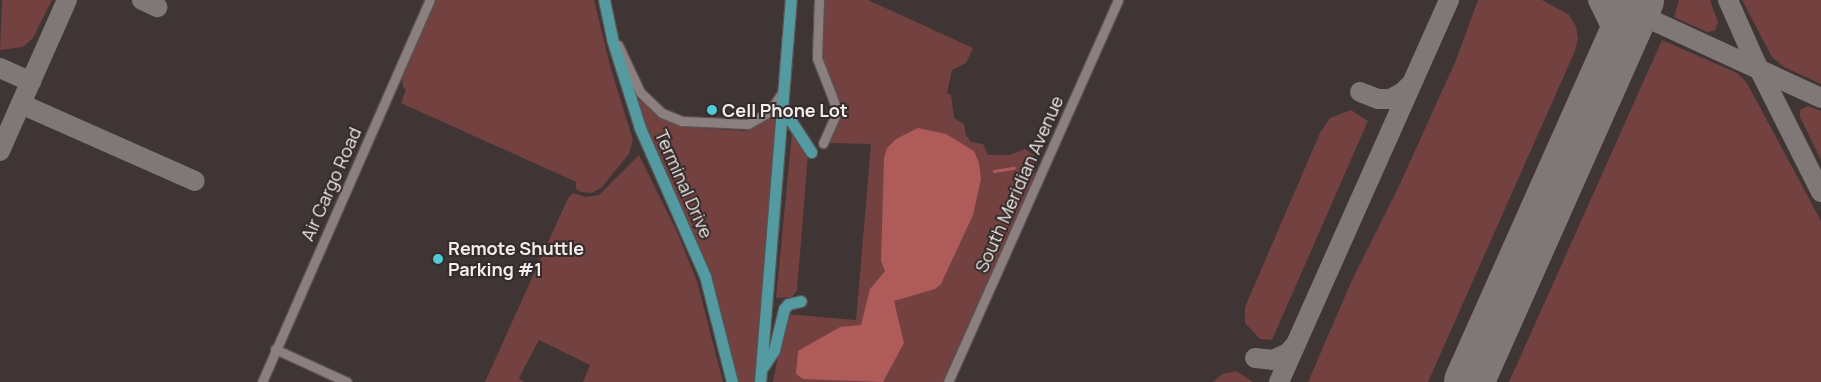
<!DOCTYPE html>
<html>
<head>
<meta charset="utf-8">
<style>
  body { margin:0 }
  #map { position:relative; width:1821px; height:382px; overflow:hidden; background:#3e3534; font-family:Manrope,sans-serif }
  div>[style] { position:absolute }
  .green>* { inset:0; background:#724140 }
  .water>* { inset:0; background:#af5b5a }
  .stream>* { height:2.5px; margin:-1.25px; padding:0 1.25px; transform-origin:1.25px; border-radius:1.25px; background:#af5b5a }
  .taxiway>* { height:20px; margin:-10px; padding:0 10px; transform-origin:10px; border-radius:10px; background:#807876 }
  .runway>* { height:50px; margin:-25px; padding:0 25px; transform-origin:25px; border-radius:25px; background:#807876 }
  .roads { filter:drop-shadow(1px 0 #5a5252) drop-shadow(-1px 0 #5a5252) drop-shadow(0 1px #5a5252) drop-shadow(0 -1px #5a5252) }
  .minor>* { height:9px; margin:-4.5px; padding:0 4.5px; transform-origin:4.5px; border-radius:4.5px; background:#8b807f }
  .major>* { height:11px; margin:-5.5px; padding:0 5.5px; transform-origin:5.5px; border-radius:5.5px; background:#539aa1 }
  .dots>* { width:14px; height:14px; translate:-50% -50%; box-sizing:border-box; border:2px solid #342b2a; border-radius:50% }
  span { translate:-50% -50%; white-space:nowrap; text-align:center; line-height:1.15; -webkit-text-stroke:4px #342b2a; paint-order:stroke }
  .poi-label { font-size:18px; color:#f2eceb; font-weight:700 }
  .left { translate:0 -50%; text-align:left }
  .street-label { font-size:18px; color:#f2eceb }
</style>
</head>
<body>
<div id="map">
  <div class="green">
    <i style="clip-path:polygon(2px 0,52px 0,33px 38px,23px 47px,0 50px)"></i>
    <i style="clip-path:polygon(436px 0,594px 0,611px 69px,633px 140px,629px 154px,601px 188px,591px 193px,581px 192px,576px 189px,576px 182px,401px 103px,406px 90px,403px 87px,402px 78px)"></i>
    <i style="clip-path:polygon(823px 0,868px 0,973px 48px,966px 63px,952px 70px,947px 93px,951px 95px,954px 118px,964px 124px,966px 135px,971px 142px,983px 144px,988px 155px,1009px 155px,1025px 149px,1034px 155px,1035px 172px,1027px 195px,944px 382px,773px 382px,786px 314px,856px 320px,871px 144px,826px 143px,841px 109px,821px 57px)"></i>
    <i style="clip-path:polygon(1478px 0,1542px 0,1569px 15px,1576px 26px,1578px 38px,1575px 51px,1428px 382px,1308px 382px,1352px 280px,1399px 186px,1456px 60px)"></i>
    <i style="clip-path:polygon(1679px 0,1710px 0,1718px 22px,1715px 31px,1707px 32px,1674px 17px)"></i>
    <i style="clip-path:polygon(1742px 0,1821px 0,1821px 84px,1784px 67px,1772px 57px)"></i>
    <i style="clip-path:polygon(1662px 40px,1737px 73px,1747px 83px,1821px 221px,1821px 382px,1509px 382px)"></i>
    <i style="clip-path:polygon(638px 95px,661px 119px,686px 127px,744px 131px,776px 115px,756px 382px,737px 382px,724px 325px,707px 269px,649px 136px,635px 96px)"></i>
    <i style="clip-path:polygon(1808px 106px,1821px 111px,1821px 160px,1800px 117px,1800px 110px)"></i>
    <i style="clip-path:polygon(1351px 110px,1368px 121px,1272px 340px,1260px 339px,1245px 323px,1245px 307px,1320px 133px,1330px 118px)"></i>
    <i style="clip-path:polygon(792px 133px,808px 155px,797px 291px,792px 297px,776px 298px)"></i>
    <i style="clip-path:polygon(639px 155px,677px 232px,697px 281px,723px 382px,583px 382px,590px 365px,539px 340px,519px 378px,524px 382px,485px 382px,568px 198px,573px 193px,586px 197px,599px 195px)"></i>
    <i style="clip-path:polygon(1236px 371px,1253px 382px,1213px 382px,1222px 374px)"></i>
  </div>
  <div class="water">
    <i style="clip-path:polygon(918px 128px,946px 134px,974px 151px,979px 163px,981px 179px,973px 215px,941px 284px,935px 289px,894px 301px,904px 343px,883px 382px,803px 379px,796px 374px,798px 351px,840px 327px,861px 325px,870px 289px,885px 271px,881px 261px,884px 158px,887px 148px,896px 139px)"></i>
  </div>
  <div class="stream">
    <i style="left:994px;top:171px;width:20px;rotate:-9deg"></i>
  </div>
  <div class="taxiway">
    <i style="left:142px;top:0;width:17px;rotate:25deg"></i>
    <i style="left:1598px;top:0;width:32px;rotate:64deg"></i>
    <i style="left:1612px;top:29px;width:40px;rotate:95.7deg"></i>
    <i style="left:1608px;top:0;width:234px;rotate:24.7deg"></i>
    <i style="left:1728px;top:0;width:64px;rotate:66.2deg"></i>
    <i style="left:1754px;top:59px;width:149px;rotate:63.3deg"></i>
    <i style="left:0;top:68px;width:34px;rotate:24deg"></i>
    <i style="left:1360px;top:92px;width:19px;rotate:21deg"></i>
    <i style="left:1378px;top:99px;width:12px"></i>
    <i style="left:1390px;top:99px;width:15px;rotate:-28deg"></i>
    <i style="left:1403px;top:92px;width:11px;rotate:-45deg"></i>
    <i style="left:21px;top:104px;width:190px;rotate:23.9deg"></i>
    <i style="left:0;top:151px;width:165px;rotate:-66.1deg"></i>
    <i style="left:1255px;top:358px;width:18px;rotate:6deg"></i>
    <i style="left:1273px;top:360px;width:17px;rotate:-25deg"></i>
    <i style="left:1288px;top:353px;width:11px;rotate:-49deg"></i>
    <i style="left:1279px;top:382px;width:418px;rotate:-66deg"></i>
  </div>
  <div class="runway">
    <i style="left:1469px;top:382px;width:418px;rotate:-66deg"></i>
  </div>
  <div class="roads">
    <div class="minor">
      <i style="left:819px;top:0;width:58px;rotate:92deg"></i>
      <i style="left:817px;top:58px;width:53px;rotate:68.8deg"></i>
      <i style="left:836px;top:107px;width:7px;rotate:90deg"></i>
      <i style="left:836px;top:114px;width:32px;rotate:114deg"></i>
      <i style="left:618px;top:45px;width:52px;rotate:64.9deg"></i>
      <i style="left:640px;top:92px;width:30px;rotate:44deg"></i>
      <i style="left:662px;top:113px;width:22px;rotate:22deg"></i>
      <i style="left:682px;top:121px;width:66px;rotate:2.6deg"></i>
      <i style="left:748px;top:124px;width:24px;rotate:-30deg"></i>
      <i style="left:769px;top:112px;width:25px;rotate:-56deg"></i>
      <i style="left:275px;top:349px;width:79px;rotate:24.6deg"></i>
      <i style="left:262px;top:382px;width:417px;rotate:-66.3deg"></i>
      <i style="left:948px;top:382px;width:418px;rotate:-66deg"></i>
    </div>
    <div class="major">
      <i style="left:604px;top:0;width:40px;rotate:78deg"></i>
      <i style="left:612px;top:39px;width:93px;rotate:72.5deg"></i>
      <i style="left:640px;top:128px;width:162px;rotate:66.3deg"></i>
      <i style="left:705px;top:276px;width:109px;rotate:75.7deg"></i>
      <i style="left:782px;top:113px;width:12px;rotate:42deg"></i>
      <i style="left:791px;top:121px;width:37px;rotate:57deg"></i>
      <i style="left:763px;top:367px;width:20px;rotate:-57deg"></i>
      <i style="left:774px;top:350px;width:42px;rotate:-76.3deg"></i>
      <i style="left:784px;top:309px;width:6px;rotate:-51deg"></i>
      <i style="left:788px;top:304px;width:13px;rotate:-13deg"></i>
      <i style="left:760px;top:382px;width:383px;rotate:-85.4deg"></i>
    </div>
  </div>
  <div class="dots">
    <i style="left:712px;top:110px;background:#52cbd8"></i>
    <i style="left:438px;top:259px;background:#52cbd8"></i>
  </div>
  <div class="poi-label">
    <span class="left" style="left:722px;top:110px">Cell Phone Lot</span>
    <span class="left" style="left:448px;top:259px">Remote Shuttle<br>Parking #1</span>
  </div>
  <div class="street-label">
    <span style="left:331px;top:184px;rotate:-66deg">Air Cargo Road</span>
    <span style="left:684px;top:184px;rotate:66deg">Terminal Drive</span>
    <span style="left:1019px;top:184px;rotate:-66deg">South Meridian Avenue</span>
  </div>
</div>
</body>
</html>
